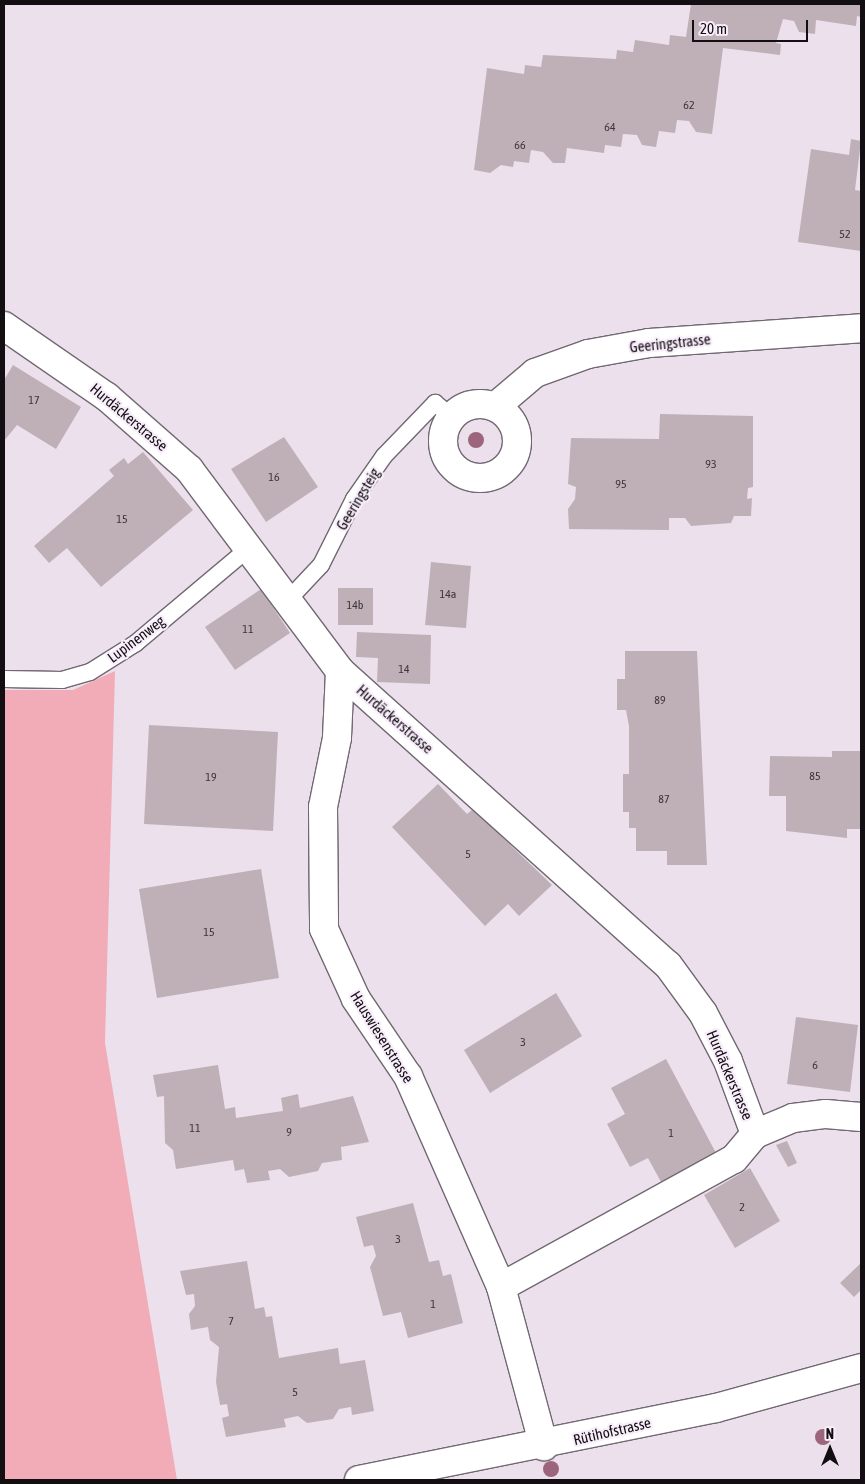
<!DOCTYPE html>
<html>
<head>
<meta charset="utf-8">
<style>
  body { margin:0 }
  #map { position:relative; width:865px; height:1484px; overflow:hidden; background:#ebe0ec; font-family:"Asap Condensed",sans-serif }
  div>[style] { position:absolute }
  .green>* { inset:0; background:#f1acb7 }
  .building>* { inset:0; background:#bfb0b7 }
  .roads { filter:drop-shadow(1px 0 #716872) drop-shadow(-1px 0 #716872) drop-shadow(0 1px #716872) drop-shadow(0 -1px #716872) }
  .service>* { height:16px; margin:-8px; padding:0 8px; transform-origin:8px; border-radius:8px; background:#fff }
  .minor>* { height:28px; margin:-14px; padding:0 14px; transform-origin:14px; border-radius:14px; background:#fff }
  .minor>.ring { margin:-14px; padding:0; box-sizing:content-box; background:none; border:28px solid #fff; border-radius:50% }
  .trees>* { width:16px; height:16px; margin:-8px; border-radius:50%; background:#9d657d }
  span { translate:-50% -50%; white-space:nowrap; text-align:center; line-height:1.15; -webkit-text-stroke:4.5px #f8edfa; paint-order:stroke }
  .number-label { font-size:12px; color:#3d363b }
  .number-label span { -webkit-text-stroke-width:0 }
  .street-label { font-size:15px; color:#120e12 }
  .frame { position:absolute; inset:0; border:5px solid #120e12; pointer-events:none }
  .north { position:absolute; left:805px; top:1424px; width:50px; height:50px; -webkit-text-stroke:4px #f8edfa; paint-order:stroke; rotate:0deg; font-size:14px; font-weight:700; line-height:20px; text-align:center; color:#120e12 }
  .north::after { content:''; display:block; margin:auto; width:18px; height:22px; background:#120e12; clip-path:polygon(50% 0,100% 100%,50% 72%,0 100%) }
  .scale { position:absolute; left:692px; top:20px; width:116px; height:22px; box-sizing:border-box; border:2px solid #120e12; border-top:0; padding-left:6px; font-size:15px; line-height:18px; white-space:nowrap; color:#120e12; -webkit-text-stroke:4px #f8edfa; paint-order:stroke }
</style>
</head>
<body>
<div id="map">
  <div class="green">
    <i style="clip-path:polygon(115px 671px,105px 1043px,177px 1480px,4px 1480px,4px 690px,73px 690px)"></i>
  </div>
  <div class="building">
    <i style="clip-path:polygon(691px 4px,861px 4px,861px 17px,857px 16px,856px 26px,816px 20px,815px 34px,799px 32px,794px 21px,783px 19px,776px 43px,781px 44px,780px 55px,723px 48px,712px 134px,696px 132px,689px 121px,677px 120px,675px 133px,659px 131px,656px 147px,642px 145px,637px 135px,623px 134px,621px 147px,605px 145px,604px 153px,567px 148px,565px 163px,553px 163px,543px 152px,531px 150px,529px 163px,514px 161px,513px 167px,501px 165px,490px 173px,474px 170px,487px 68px,524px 74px,525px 65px,541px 67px,543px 55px,616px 59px,617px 50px,633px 52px,635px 40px,669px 45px,670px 35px,686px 37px)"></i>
    <i style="clip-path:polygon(851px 139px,861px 141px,855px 190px,861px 191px,861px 251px,798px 242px,811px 149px,849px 155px)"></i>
    <i style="clip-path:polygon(13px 365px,81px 407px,56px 449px,17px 425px,4px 441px,4px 380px)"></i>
    <i style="clip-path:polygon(660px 414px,753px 416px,753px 487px,748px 488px,747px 499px,752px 498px,751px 516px,734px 516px,731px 523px,691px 526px,685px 518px,669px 518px,669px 530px,569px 529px,568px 509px,575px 499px,576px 487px,568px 484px,571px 438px,659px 439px)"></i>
    <i style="clip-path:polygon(284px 437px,318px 487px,266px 522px,231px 469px)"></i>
    <i style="clip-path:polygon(143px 452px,193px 510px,101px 587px,67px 548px,49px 563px,34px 546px,114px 476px,109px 470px,124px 458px,128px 464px)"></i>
    <i style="clip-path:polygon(431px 562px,471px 566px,466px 628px,425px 625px)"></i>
    <i style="clip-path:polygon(338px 588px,373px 588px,373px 625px,338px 625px)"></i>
    <i style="clip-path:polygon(261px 589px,290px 633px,235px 670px,205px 627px)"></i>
    <i style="clip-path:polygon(357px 632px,431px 635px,430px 684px,377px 682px,378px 658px,356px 657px)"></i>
    <i style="clip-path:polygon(625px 651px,697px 651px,707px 865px,667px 865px,667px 851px,636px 851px,636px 828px,629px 828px,629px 812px,623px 812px,623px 774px,629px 774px,629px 726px,626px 710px,617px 710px,617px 679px,625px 679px)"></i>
    <i style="clip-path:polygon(149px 725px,278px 732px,273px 831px,144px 824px)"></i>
    <i style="clip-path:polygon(832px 751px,861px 751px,861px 829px,847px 829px,847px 838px,786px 831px,786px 796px,769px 796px,770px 756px,832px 757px)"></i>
    <i style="clip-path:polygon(438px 784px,467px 814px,473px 809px,552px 885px,519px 916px,508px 904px,485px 926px,392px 827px)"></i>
    <i style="clip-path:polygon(261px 869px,279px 978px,157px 998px,139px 889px)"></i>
    <i style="clip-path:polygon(556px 993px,582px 1036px,490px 1093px,464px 1050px)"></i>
    <i style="clip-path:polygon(796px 1017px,858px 1025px,850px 1092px,787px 1084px)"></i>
    <i style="clip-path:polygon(666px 1059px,716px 1153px,661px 1182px,648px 1158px,630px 1167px,607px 1124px,625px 1114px,611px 1088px)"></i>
    <i style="clip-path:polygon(218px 1065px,225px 1109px,235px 1107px,236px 1118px,283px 1111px,281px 1098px,298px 1094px,300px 1108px,353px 1096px,369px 1142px,341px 1147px,342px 1160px,322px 1163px,318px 1171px,289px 1177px,280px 1169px,268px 1171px,270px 1180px,247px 1183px,244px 1169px,235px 1171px,233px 1160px,176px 1169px,173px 1150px,165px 1143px,164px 1096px,157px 1097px,153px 1075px)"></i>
    <i style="clip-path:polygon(787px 1141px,797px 1163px,788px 1167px,776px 1145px)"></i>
    <i style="clip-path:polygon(750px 1168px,780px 1221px,735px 1248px,704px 1195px)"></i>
    <i style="clip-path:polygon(413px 1203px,429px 1262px,439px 1260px,443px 1276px,451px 1274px,463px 1323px,408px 1338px,401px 1312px,383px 1316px,370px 1267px,376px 1256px,373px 1245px,364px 1247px,356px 1217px)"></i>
    <i style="clip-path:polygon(247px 1261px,255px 1309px,264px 1307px,266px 1317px,272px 1316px,279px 1358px,338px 1348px,340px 1364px,365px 1360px,374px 1411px,352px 1415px,351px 1407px,339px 1409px,333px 1419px,307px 1423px,298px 1416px,284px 1419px,286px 1427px,226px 1437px,222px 1418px,229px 1416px,227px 1404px,220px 1405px,216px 1382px,219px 1347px,210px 1340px,208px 1327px,191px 1330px,189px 1314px,195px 1306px,194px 1294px,186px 1295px,180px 1271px)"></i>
    <i style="clip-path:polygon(861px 1263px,861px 1290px,854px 1297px,840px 1283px)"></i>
  </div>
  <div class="roads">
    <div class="service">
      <i style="left:288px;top:600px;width:48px;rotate:-46.7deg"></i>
      <i style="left:321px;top:565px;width:74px;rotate:-63.4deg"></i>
      <i style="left:354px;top:499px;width:52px;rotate:-55.1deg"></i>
      <i style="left:384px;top:456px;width:74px;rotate:-46.1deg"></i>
      <i style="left:435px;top:403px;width:22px;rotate:39deg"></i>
      <i style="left:4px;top:679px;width:58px;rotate:1deg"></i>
      <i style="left:62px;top:680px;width:29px;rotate:-16deg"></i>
      <i style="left:90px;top:672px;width:54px;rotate:-32.2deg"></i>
      <i style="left:136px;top:643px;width:148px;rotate:-40.1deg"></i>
    </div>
    <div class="minor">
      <i style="left:4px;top:326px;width:125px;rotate:34.6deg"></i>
      <i style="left:107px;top:397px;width:109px;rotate:41.3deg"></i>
      <i style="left:189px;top:469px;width:252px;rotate:53.2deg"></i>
      <i style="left:340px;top:671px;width:440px;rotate:41.9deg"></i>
      <i style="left:668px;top:965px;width:59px;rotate:53.9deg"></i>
      <i style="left:703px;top:1013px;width:54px;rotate:62.5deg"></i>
      <i style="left:728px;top:1061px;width:78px;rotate:69.7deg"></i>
      <i class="ring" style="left:443px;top:404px;width:46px;height:46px"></i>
      <i style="left:495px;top:407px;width:52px;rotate:-40.4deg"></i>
      <i style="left:535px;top:373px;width:56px;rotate:-19.7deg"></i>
      <i style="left:588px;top:354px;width:62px;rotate:-10.2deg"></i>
      <i style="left:649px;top:343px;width:213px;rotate:-4deg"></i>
      <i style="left:340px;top:671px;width:67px;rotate:92.6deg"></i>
      <i style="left:337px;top:738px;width:70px;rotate:101.5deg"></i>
      <i style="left:323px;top:807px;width:122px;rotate:89.5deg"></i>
      <i style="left:324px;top:929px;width:77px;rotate:65.4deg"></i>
      <i style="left:356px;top:999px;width:93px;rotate:56deg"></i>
      <i style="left:408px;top:1076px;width:231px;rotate:66.2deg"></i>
      <i style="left:501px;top:1287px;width:165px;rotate:74.9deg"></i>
      <i style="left:501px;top:1287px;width:266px;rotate:-28.8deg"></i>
      <i style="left:734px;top:1159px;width:33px;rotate:-50deg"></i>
      <i style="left:755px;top:1134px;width:41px;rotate:-22.8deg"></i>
      <i style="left:793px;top:1118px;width:33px;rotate:-7deg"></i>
      <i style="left:826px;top:1114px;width:35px;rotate:5deg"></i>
      <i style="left:359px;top:1480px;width:364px;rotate:-11.4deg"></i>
      <i style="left:716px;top:1408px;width:150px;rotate:-15.4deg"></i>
    </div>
  </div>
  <div class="trees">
    <i style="left:476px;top:440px"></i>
    <i style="left:823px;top:1437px"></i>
    <i style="left:551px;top:1469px"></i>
  </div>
  <div class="number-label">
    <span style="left:689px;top:106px">62</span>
    <span style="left:610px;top:128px">64</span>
    <span style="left:520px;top:146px">66</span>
    <span style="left:845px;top:235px">52</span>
    <span style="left:34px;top:401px">17</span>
    <span style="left:711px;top:465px">93</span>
    <span style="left:274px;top:478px">16</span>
    <span style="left:621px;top:485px">95</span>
    <span style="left:122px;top:520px">15</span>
    <span style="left:448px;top:595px">14a</span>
    <span style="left:355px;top:606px">14b</span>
    <span style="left:248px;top:630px">11</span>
    <span style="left:404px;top:670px">14</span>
    <span style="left:660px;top:701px">89</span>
    <span style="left:815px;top:777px">85</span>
    <span style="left:211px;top:778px">19</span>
    <span style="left:664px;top:800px">87</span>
    <span style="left:468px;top:855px">5</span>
    <span style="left:209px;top:933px">15</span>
    <span style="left:523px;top:1043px">3</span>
    <span style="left:815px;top:1066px">6</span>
    <span style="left:195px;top:1129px">11</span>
    <span style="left:289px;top:1133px">9</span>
    <span style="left:671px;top:1134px">1</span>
    <span style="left:742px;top:1208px">2</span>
    <span style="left:398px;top:1240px">3</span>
    <span style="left:433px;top:1305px">1</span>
    <span style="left:231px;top:1322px">7</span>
    <span style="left:295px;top:1393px">5</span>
  </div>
  <div class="street-label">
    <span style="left:670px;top:343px;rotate:-6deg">Geeringstrasse</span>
    <span style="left:129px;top:417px;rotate:40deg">Hurdäckerstrasse</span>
    <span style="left:358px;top:499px;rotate:-59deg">Geeringsteig</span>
    <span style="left:136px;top:639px;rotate:-37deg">Lupinenweg</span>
    <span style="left:395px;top:719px;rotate:41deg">Hurdäckerstrasse</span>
    <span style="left:382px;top:1037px;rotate:58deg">Hauswiesenstrasse</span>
    <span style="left:730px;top:1075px;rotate:67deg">Hurdäckerstrasse</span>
    <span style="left:612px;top:1431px;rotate:-13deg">Rütihofstrasse</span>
  </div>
  <div class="frame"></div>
  <div class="north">N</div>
  <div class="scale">20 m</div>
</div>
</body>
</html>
